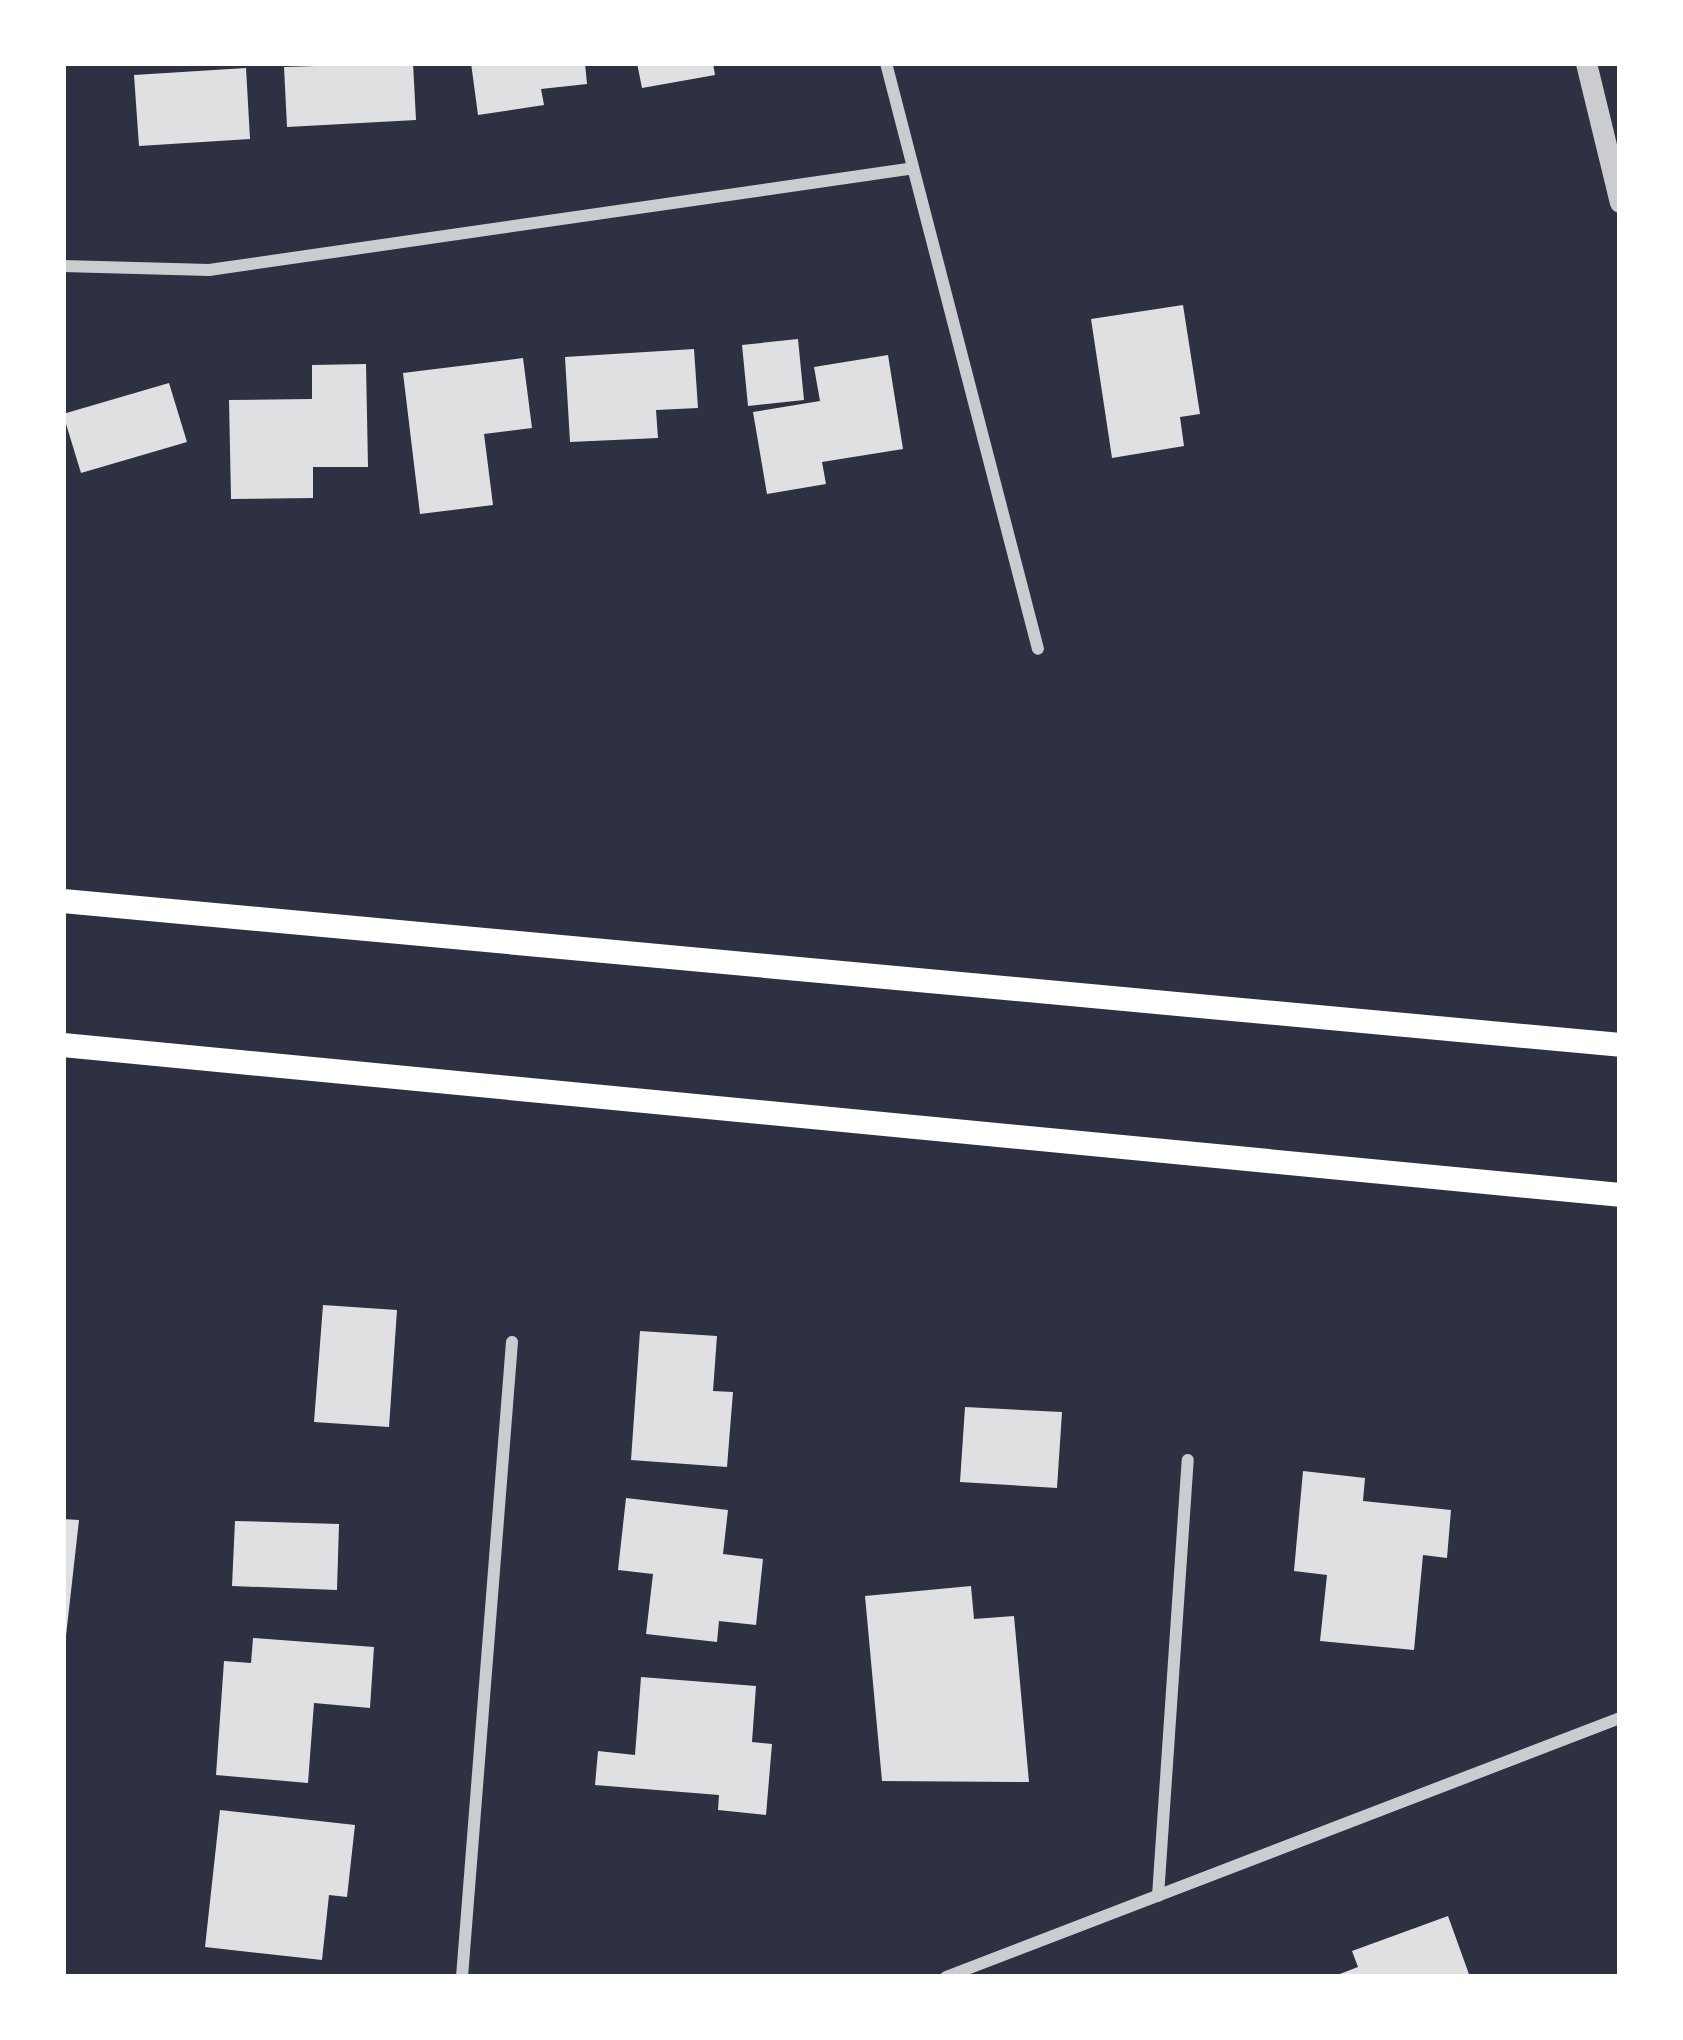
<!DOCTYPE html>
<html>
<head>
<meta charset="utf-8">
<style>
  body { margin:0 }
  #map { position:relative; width:1683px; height:2040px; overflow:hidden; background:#2d3142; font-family:Literata,serif }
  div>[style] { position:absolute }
  .building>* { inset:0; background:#e0e0e3 }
  .minor>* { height:12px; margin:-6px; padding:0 6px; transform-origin:6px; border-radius:6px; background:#caccd0 }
  .tertiary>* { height:21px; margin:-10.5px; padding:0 10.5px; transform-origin:10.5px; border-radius:10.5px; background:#caccd0 }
  .secondary>* { height:24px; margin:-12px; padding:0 12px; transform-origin:12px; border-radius:12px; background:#fff }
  span { translate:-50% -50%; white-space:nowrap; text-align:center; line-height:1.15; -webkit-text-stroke:12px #fff; paint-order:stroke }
  .frame { position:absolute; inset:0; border:66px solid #fff; pointer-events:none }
</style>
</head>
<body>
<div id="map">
  <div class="building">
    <i style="clip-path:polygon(413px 63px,416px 120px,287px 127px,284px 67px)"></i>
    <i style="clip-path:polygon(471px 63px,585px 63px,587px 84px,541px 89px,544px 105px,478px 115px)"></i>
    <i style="clip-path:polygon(637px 63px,713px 63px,715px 75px,642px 88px)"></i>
    <i style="clip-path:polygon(246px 68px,250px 139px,139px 146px,134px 75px)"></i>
    <i style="clip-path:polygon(1183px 305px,1200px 414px,1180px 417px,1184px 446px,1112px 458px,1091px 319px)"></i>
    <i style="clip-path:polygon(798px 339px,804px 400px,748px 406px,742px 345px)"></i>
    <i style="clip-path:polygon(694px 349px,698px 408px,656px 410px,658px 438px,570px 442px,565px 357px)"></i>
    <i style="clip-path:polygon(888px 355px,903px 449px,822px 462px,826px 484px,767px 494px,753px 412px,820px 401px,814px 367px)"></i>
    <i style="clip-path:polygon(523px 358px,532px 428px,484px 434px,493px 505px,420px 514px,403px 373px)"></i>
    <i style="clip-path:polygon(366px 364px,368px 467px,313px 467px,313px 498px,231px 499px,229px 400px,312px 399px,312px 365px)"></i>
    <i style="clip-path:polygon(169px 383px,187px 442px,81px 473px,63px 414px)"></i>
    <i style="clip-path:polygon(323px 1305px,397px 1310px,389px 1427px,314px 1422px)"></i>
    <i style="clip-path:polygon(640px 1331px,717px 1336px,713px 1391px,733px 1392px,727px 1467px,631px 1460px)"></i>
    <i style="clip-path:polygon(965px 1407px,1062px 1412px,1057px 1488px,960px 1482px)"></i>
    <i style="clip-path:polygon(1303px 1471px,1365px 1478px,1363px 1501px,1451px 1510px,1447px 1558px,1423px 1555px,1414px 1650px,1320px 1641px,1327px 1575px,1294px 1571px)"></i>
    <i style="clip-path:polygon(626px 1498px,728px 1510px,723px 1554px,763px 1559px,756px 1625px,719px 1621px,717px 1642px,646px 1634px,653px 1574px,618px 1570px)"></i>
    <i style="clip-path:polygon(63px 1519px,79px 1520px,66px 1636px,63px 1636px)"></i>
    <i style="clip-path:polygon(235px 1521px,339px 1524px,337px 1590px,232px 1586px)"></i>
    <i style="clip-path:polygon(971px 1586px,974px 1619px,1014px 1616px,1029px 1782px,882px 1781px,865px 1596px)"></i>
    <i style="clip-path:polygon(253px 1638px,374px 1647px,370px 1708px,314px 1703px,308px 1783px,216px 1775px,224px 1661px,251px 1663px)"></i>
    <i style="clip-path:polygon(641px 1677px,756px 1686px,752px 1742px,772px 1744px,766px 1815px,718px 1810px,719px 1795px,595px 1785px,598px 1751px,635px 1755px)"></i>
    <i style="clip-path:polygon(220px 1810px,355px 1825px,347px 1897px,329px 1895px,322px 1960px,205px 1947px)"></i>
    <i style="clip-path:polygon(1448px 1916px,1470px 1977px,1332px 1977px,1358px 1967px,1352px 1951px)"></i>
  </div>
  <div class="minor">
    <i style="left:886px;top:63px;width:605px;rotate:75.46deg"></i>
    <i style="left:63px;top:266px;width:146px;rotate:1.6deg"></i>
    <i style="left:209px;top:270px;width:706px;rotate:-8.22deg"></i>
    <i style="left:1158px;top:1896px;width:437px;rotate:-86.1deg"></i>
    <i style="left:462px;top:1977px;width:637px;rotate:-85.5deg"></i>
    <i style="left:946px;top:1977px;width:722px;rotate:-21.02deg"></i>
  </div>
  <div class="tertiary">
    <i style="left:1586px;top:63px;width:143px;rotate:76.3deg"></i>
  </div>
  <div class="secondary">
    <i style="left:63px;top:901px;width:1564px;rotate:5.28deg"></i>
    <i style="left:63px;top:1045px;width:1564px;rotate:5.5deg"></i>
  </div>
  <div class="frame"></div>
</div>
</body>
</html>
